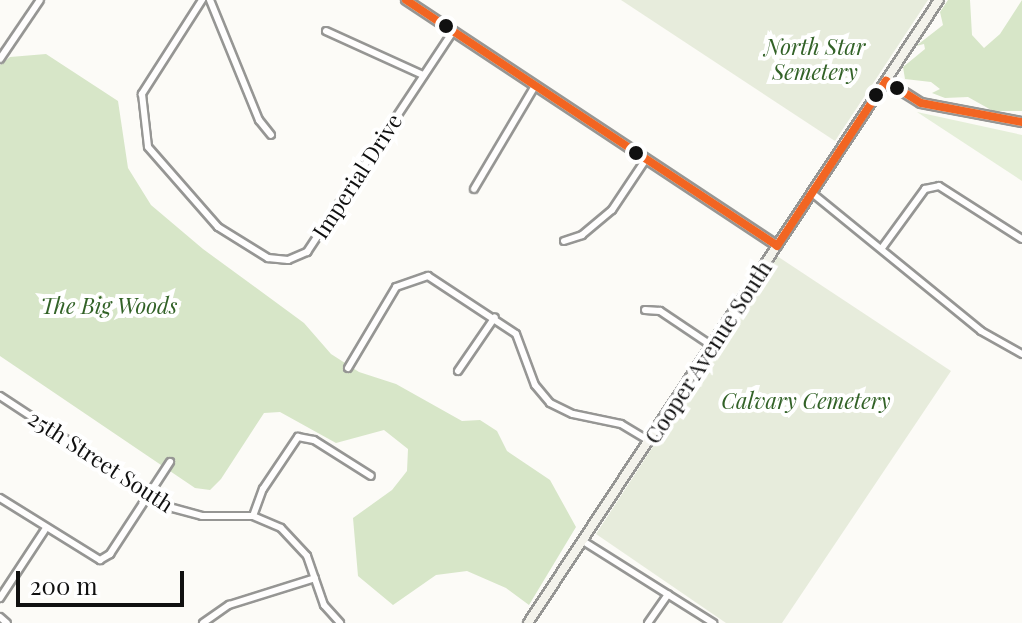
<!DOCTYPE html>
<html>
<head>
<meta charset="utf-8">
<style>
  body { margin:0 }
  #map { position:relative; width:1022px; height:623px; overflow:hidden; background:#fcfbf7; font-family:"Playfair Display",serif }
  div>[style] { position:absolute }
  .green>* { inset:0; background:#e5efd9 }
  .forest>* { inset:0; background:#d7e6c8 }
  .cemetery>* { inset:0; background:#e7ecdc }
  .roads { filter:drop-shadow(2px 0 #969694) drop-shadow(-2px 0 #969694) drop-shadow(0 2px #969694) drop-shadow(0 -2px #969694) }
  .street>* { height:6px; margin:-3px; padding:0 3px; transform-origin:3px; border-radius:3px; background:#fffefe }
  .secondary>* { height:8px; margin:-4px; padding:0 4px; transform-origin:4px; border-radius:4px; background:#f4f3ec }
  .bus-1>* { height:8px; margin:-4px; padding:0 4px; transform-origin:4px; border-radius:4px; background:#f26522 }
  .dots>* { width:22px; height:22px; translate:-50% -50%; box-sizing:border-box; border:4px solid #fff; border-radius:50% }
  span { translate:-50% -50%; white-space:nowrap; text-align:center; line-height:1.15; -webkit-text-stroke:8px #fff; paint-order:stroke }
  .park-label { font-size:22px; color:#326227; font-style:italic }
  .street-label { font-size:22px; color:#101010 }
  .scale { position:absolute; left:16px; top:571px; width:168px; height:36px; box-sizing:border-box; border:4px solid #101010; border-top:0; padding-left:10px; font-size:24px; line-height:28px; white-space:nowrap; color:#101010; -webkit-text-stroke:6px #fff; paint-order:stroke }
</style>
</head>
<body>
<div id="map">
  <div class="green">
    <i style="clip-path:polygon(917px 112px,1022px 135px,1022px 181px)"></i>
  </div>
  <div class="forest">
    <i style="clip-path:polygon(948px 0,970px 0,972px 35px,984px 48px,1000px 34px,1022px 0,1022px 111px,993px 111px,968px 97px,945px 98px,932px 93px,940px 89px,931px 82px,905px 79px,903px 67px,925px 49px,924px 44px,916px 46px,943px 25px,940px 12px)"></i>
    <i style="clip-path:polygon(46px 54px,118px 101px,128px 168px,151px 205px,203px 249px,304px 323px,331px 354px,359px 372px,396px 384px,462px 421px,480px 420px,497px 431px,507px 451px,550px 480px,576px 527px,529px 605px,506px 588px,467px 571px,436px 575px,393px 605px,358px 576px,353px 518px,392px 490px,407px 471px,408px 449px,384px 430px,336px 443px,280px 412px,264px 413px,221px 479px,210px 490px,195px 488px,0 356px,0 65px,10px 57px)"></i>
  </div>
  <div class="cemetery">
    <i style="clip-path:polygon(621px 0,928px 0,835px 141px)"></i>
    <i style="clip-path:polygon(777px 256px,951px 371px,782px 623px,726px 623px,596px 534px)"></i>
  </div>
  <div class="roads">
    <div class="street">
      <i style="left:202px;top:0;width:112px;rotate:122.6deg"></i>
      <i style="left:142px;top:94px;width:53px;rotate:83.5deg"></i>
      <i style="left:148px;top:147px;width:106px;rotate:48.8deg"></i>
      <i style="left:218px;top:227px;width:59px;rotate:31.8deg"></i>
      <i style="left:268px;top:258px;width:20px;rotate:6deg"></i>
      <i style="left:288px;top:260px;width:21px;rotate:-23deg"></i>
      <i style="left:307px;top:252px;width:265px;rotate:-56.5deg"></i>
      <i style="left:210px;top:0;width:130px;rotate:67.8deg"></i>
      <i style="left:259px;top:120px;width:19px;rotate:51deg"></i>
      <i style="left:326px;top:31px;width:107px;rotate:24.4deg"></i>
      <i style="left:0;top:59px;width:71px;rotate:-55.9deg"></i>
      <i style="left:474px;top:189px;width:120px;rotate:-59.4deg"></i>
      <i style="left:812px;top:193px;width:218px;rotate:39.2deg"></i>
      <i style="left:981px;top:331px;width:47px;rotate:29.3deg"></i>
      <i style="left:564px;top:241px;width:19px;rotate:-18deg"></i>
      <i style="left:582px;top:235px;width:39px;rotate:-40deg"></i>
      <i style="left:612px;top:210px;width:61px;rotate:-56.3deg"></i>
      <i style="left:882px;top:248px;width:73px;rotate:-53.9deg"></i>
      <i style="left:925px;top:189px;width:14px;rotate:-12deg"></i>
      <i style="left:939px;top:186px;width:98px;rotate:32.6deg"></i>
      <i style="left:645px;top:310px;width:15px;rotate:4deg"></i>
      <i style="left:660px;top:311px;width:63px;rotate:33.9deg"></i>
      <i style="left:348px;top:368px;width:94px;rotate:-59.3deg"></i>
      <i style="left:396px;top:287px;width:34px;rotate:-19deg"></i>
      <i style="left:428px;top:276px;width:105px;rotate:33.4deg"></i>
      <i style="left:516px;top:334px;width:54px;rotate:69.6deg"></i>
      <i style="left:535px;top:385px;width:23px;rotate:50deg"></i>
      <i style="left:550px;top:403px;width:25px;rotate:26deg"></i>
      <i style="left:573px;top:414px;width:49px;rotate:11.8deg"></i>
      <i style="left:621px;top:424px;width:33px;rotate:31deg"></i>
      <i style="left:458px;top:371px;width:65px;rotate:-55.6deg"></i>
      <i style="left:0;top:396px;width:202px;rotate:33.3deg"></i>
      <i style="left:169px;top:507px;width:34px;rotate:15deg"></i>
      <i style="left:202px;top:516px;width:51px"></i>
      <i style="left:253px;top:516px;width:30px;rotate:23deg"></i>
      <i style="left:281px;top:528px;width:38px;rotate:47deg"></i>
      <i style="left:307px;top:556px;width:52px;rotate:70.9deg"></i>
      <i style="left:324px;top:605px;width:24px;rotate:48deg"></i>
      <i style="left:0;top:498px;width:118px;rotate:31.8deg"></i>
      <i style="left:100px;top:560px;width:12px;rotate:-31deg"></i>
      <i style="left:110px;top:554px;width:110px;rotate:-56.9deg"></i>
      <i style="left:253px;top:516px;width:29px;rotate:-70deg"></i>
      <i style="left:263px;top:489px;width:63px;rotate:-56.1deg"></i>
      <i style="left:298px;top:437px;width:16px;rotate:11deg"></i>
      <i style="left:314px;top:440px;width:67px;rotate:32.3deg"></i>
      <i style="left:583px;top:541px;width:154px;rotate:32.2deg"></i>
      <i style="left:0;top:598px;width:84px;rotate:-56.7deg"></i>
      <i style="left:0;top:617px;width:9px;rotate:41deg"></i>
      <i style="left:203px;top:623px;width:32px;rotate:-35deg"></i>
      <i style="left:229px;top:605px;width:90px;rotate:-17.4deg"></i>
      <i style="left:648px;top:623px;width:35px;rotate:-55deg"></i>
    </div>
    <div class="secondary">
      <i style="left:406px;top:0;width:445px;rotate:33.5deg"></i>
      <i style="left:886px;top:81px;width:41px;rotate:32.2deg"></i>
      <i style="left:921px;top:103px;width:103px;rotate:10.7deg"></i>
      <i style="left:528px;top:623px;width:746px;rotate:-56.59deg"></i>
    </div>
  </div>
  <div class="bus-1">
    <i style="left:406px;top:0;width:445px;rotate:33.5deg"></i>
    <i style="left:777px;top:246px;width:198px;rotate:-56.6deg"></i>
    <i style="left:886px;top:81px;width:41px;rotate:32.2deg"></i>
    <i style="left:921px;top:103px;width:103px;rotate:10.7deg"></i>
  </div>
  <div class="dots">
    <i style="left:446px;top:26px;background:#101010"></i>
    <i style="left:897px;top:88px;background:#101010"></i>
    <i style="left:876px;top:95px;background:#101010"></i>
    <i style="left:636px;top:153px;background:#101010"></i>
  </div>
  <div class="park-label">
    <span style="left:815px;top:59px">North Star<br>Semetery</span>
    <span style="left:109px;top:306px">The Big Woods</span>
    <span style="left:806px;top:401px">Calvary Cemetery</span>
  </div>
  <div class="street-label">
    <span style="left:357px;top:176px;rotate:-57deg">Imperial Drive</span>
    <span style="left:708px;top:352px;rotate:-57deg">Cooper Avenue South</span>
    <span style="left:101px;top:461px;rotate:33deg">25th Street South</span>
  </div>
  <div class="scale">200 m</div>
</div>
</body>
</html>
